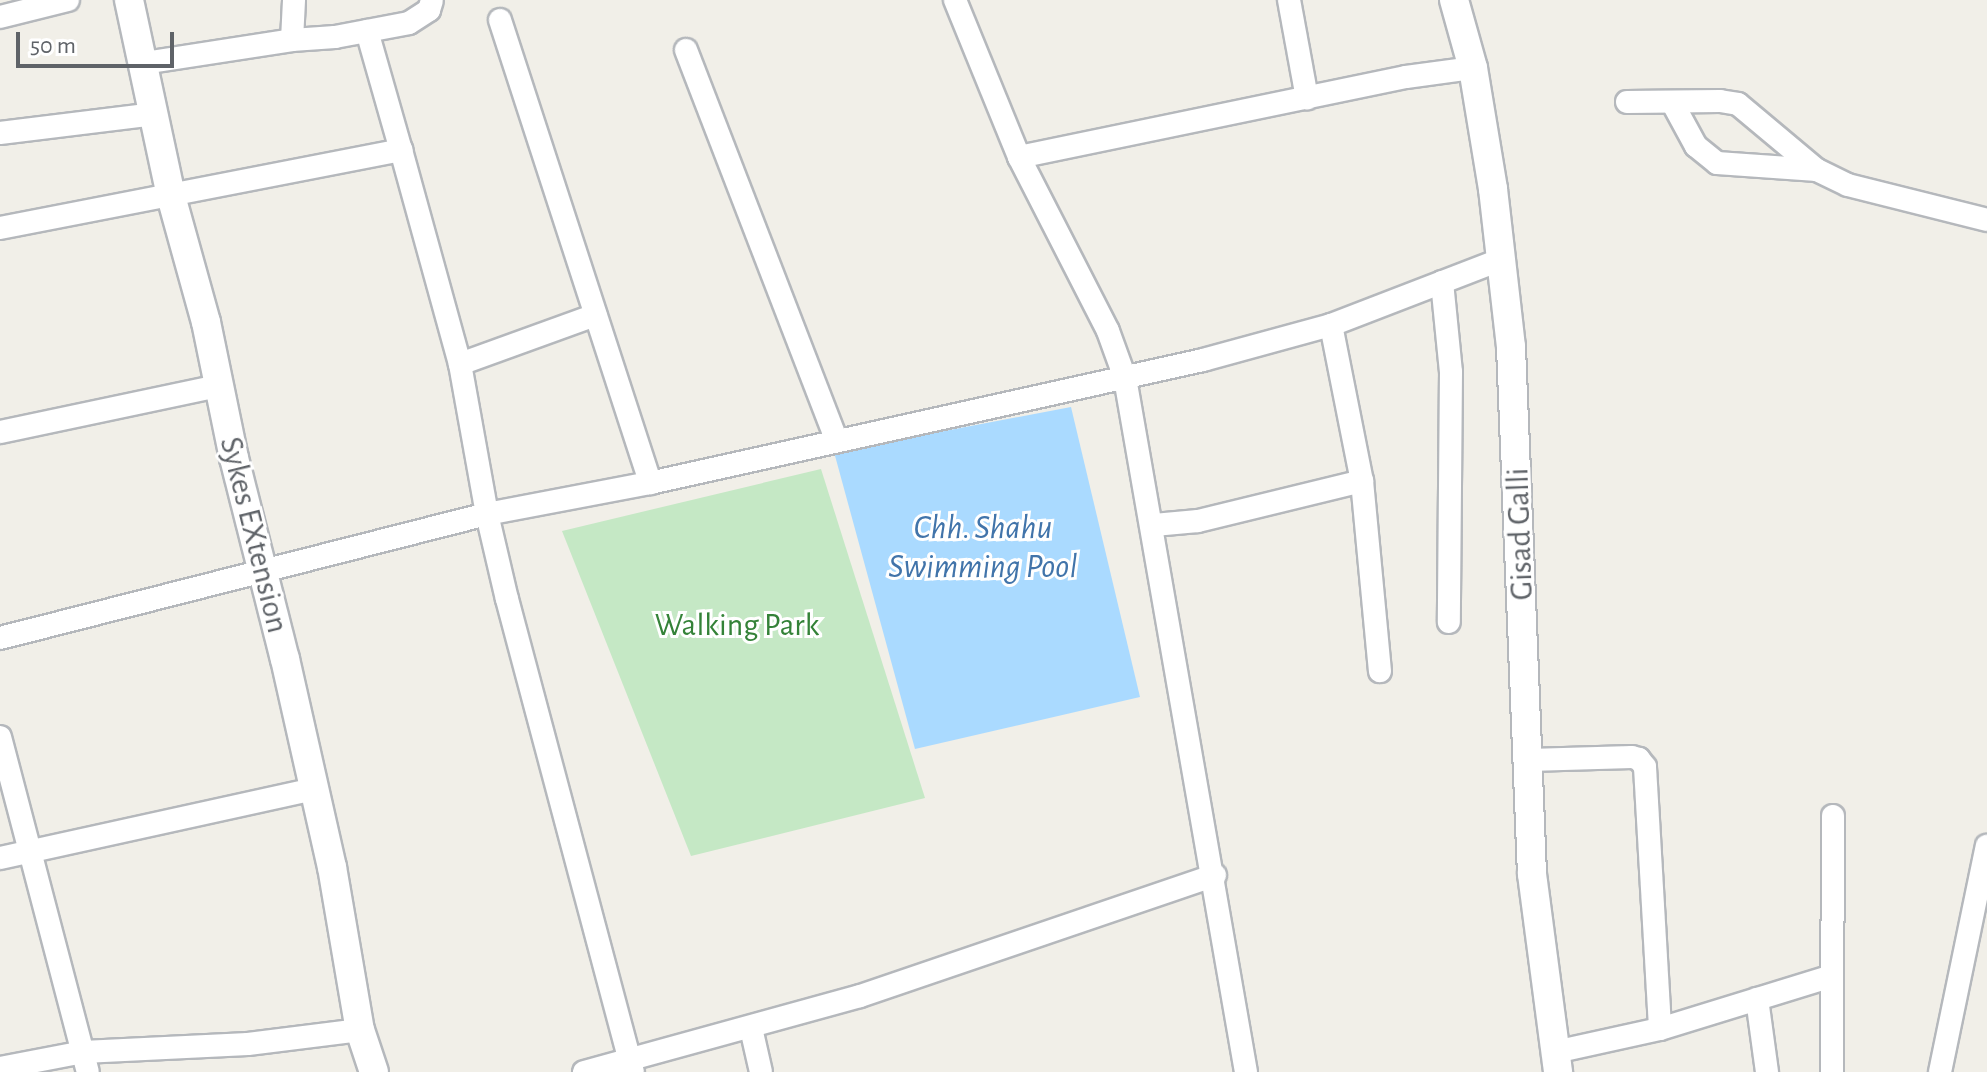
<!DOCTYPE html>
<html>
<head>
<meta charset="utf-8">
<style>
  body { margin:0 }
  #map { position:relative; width:1987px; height:1072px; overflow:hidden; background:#f1efe8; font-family:"Alegreya Sans",sans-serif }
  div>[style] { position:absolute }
  .green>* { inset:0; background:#c5e8c5 }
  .water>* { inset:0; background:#aadaff }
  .roads { filter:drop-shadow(2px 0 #b5b8bc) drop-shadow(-2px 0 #b5b8bc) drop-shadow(0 2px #b5b8bc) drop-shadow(0 -2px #b5b8bc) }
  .minor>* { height:22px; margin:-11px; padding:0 11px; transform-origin:11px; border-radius:11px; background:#fff }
  .tertiary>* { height:28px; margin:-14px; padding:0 14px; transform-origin:14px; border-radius:14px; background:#fff }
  span { translate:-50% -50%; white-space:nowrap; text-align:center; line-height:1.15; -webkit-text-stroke:6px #fff; paint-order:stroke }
  .street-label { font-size:32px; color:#5f6368 }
  .park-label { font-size:32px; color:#348238 }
  .water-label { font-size:34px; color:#4174aa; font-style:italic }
  .scale { position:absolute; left:16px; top:32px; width:158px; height:36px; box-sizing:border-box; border:4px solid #5f6368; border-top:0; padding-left:10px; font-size:24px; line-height:28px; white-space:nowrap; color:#5f6368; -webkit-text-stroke:6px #fff; paint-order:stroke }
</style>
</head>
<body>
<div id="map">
  <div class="green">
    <i style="clip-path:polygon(821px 469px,925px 798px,691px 856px,562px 531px)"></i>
  </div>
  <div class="water">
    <i style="clip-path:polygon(1071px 407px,1140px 697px,915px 749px,834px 452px)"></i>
  </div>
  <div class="roads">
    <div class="minor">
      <i style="left:955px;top:0;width:170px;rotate:67.8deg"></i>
      <i style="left:1019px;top:157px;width:195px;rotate:62.9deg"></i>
      <i style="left:1108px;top:331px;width:50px;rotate:70.1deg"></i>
      <i style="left:1125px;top:378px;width:704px;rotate:80.11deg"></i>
      <i style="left:1289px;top:0;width:100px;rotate:79.6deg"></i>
      <i style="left:0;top:17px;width:70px;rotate:-14deg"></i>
      <i style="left:500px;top:20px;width:487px;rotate:72deg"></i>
      <i style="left:367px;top:31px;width:124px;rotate:74.1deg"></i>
      <i style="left:292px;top:40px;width:40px;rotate:-87.1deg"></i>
      <i style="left:686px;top:50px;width:419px;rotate:68.9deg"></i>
      <i style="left:144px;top:63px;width:150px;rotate:-8.8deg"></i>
      <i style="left:292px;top:40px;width:43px;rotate:-4deg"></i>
      <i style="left:335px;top:37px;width:75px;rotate:-10.7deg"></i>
      <i style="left:409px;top:23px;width:24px;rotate:-33deg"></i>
      <i style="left:429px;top:10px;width:10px;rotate:-73deg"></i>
      <i style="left:1627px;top:102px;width:93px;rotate:-0.6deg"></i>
      <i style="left:1720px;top:101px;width:18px;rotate:9deg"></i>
      <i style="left:1738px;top:104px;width:103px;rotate:39.9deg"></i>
      <i style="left:1817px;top:170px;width:34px;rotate:26deg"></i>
      <i style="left:1848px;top:185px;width:143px;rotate:14.1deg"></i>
      <i style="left:1672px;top:102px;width:50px;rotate:61.4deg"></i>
      <i style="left:1696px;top:146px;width:27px;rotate:39deg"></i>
      <i style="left:1717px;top:163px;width:100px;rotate:4deg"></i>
      <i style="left:0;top:133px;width:156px;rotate:-7deg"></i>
      <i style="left:1019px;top:157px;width:395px;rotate:-11.7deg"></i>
      <i style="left:1406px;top:77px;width:68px;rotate:-7.7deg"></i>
      <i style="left:0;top:228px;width:409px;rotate:-11deg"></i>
      <i style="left:401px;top:150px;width:222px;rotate:74.6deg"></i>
      <i style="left:460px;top:364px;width:152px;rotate:79.8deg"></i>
      <i style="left:487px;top:514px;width:87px;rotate:76.8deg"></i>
      <i style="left:507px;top:599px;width:489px;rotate:75.1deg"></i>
      <i style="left:1442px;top:282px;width:90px;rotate:84.3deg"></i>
      <i style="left:1451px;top:372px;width:250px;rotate:90.5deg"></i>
      <i style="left:1331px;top:325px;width:159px;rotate:78.8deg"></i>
      <i style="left:1362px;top:481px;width:191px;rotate:84.6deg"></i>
      <i style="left:460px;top:364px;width:144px;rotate:-19.9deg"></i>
      <i style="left:0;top:432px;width:224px;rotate:-11.9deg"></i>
      <i style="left:1154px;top:525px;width:44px;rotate:-5.2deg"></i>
      <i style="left:1198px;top:521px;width:169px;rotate:-13.7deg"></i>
      <i style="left:0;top:638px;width:503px;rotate:-14.29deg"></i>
      <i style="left:487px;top:514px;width:166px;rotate:-10.8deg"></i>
      <i style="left:650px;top:483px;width:567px;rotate:-12.54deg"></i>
      <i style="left:1203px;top:360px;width:133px;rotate:-15.3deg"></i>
      <i style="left:1331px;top:325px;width:183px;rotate:-21.1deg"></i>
      <i style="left:0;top:737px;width:346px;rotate:75.3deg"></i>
      <i style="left:1529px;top:760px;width:103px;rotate:-1.7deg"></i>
      <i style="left:1632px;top:757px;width:7px;rotate:16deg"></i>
      <i style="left:1639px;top:759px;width:10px;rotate:53deg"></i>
      <i style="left:1645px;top:767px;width:262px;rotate:86.7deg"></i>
      <i style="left:0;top:858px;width:321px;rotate:-12.4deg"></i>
      <i style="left:1757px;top:999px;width:74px;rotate:82.2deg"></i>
      <i style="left:751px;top:1028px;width:45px;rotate:77.2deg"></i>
      <i style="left:1555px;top:1052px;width:107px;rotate:-12.4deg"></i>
      <i style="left:1660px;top:1029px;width:180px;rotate:-17.1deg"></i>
      <i style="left:0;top:1068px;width:85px;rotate:-10.9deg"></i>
      <i style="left:83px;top:1052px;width:165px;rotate:-2.8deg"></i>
      <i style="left:248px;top:1044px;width:113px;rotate:-7.1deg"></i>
      <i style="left:584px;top:1072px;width:286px;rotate:-15.4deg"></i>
      <i style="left:860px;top:996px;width:375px;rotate:-18.8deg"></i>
      <i style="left:1832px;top:1072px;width:256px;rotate:-89.8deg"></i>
      <i style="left:1940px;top:1072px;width:231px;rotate:-78.3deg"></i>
    </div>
    <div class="tertiary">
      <i style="left:129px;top:0;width:200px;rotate:77.9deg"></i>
      <i style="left:171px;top:196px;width:131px;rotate:74.5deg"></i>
      <i style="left:206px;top:322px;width:139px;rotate:78.4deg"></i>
      <i style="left:234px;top:458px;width:207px;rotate:75.8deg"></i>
      <i style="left:285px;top:659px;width:213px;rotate:77.3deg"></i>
      <i style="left:332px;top:867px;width:165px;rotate:80.3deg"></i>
      <i style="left:360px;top:1030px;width:44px;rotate:71.6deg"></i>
      <i style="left:1454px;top:0;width:71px;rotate:74.4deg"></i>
      <i style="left:1473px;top:68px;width:123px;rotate:80.6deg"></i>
      <i style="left:1493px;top:189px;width:159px;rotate:83.5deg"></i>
      <i style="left:1511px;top:347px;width:527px;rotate:87.72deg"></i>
      <i style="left:1532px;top:874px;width:200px;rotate:82.5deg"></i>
    </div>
  </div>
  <div class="street-label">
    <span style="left:1520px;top:534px;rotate:-92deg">Gisad Galli</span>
    <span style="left:254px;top:535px;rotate:76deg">Sykes EXtension</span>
  </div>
  <div class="park-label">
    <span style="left:737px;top:625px">Walking Park</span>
  </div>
  <div class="water-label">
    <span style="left:983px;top:548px">Chh. Shahu<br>Swimming Pool</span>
  </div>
  <div class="scale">50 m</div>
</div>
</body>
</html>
